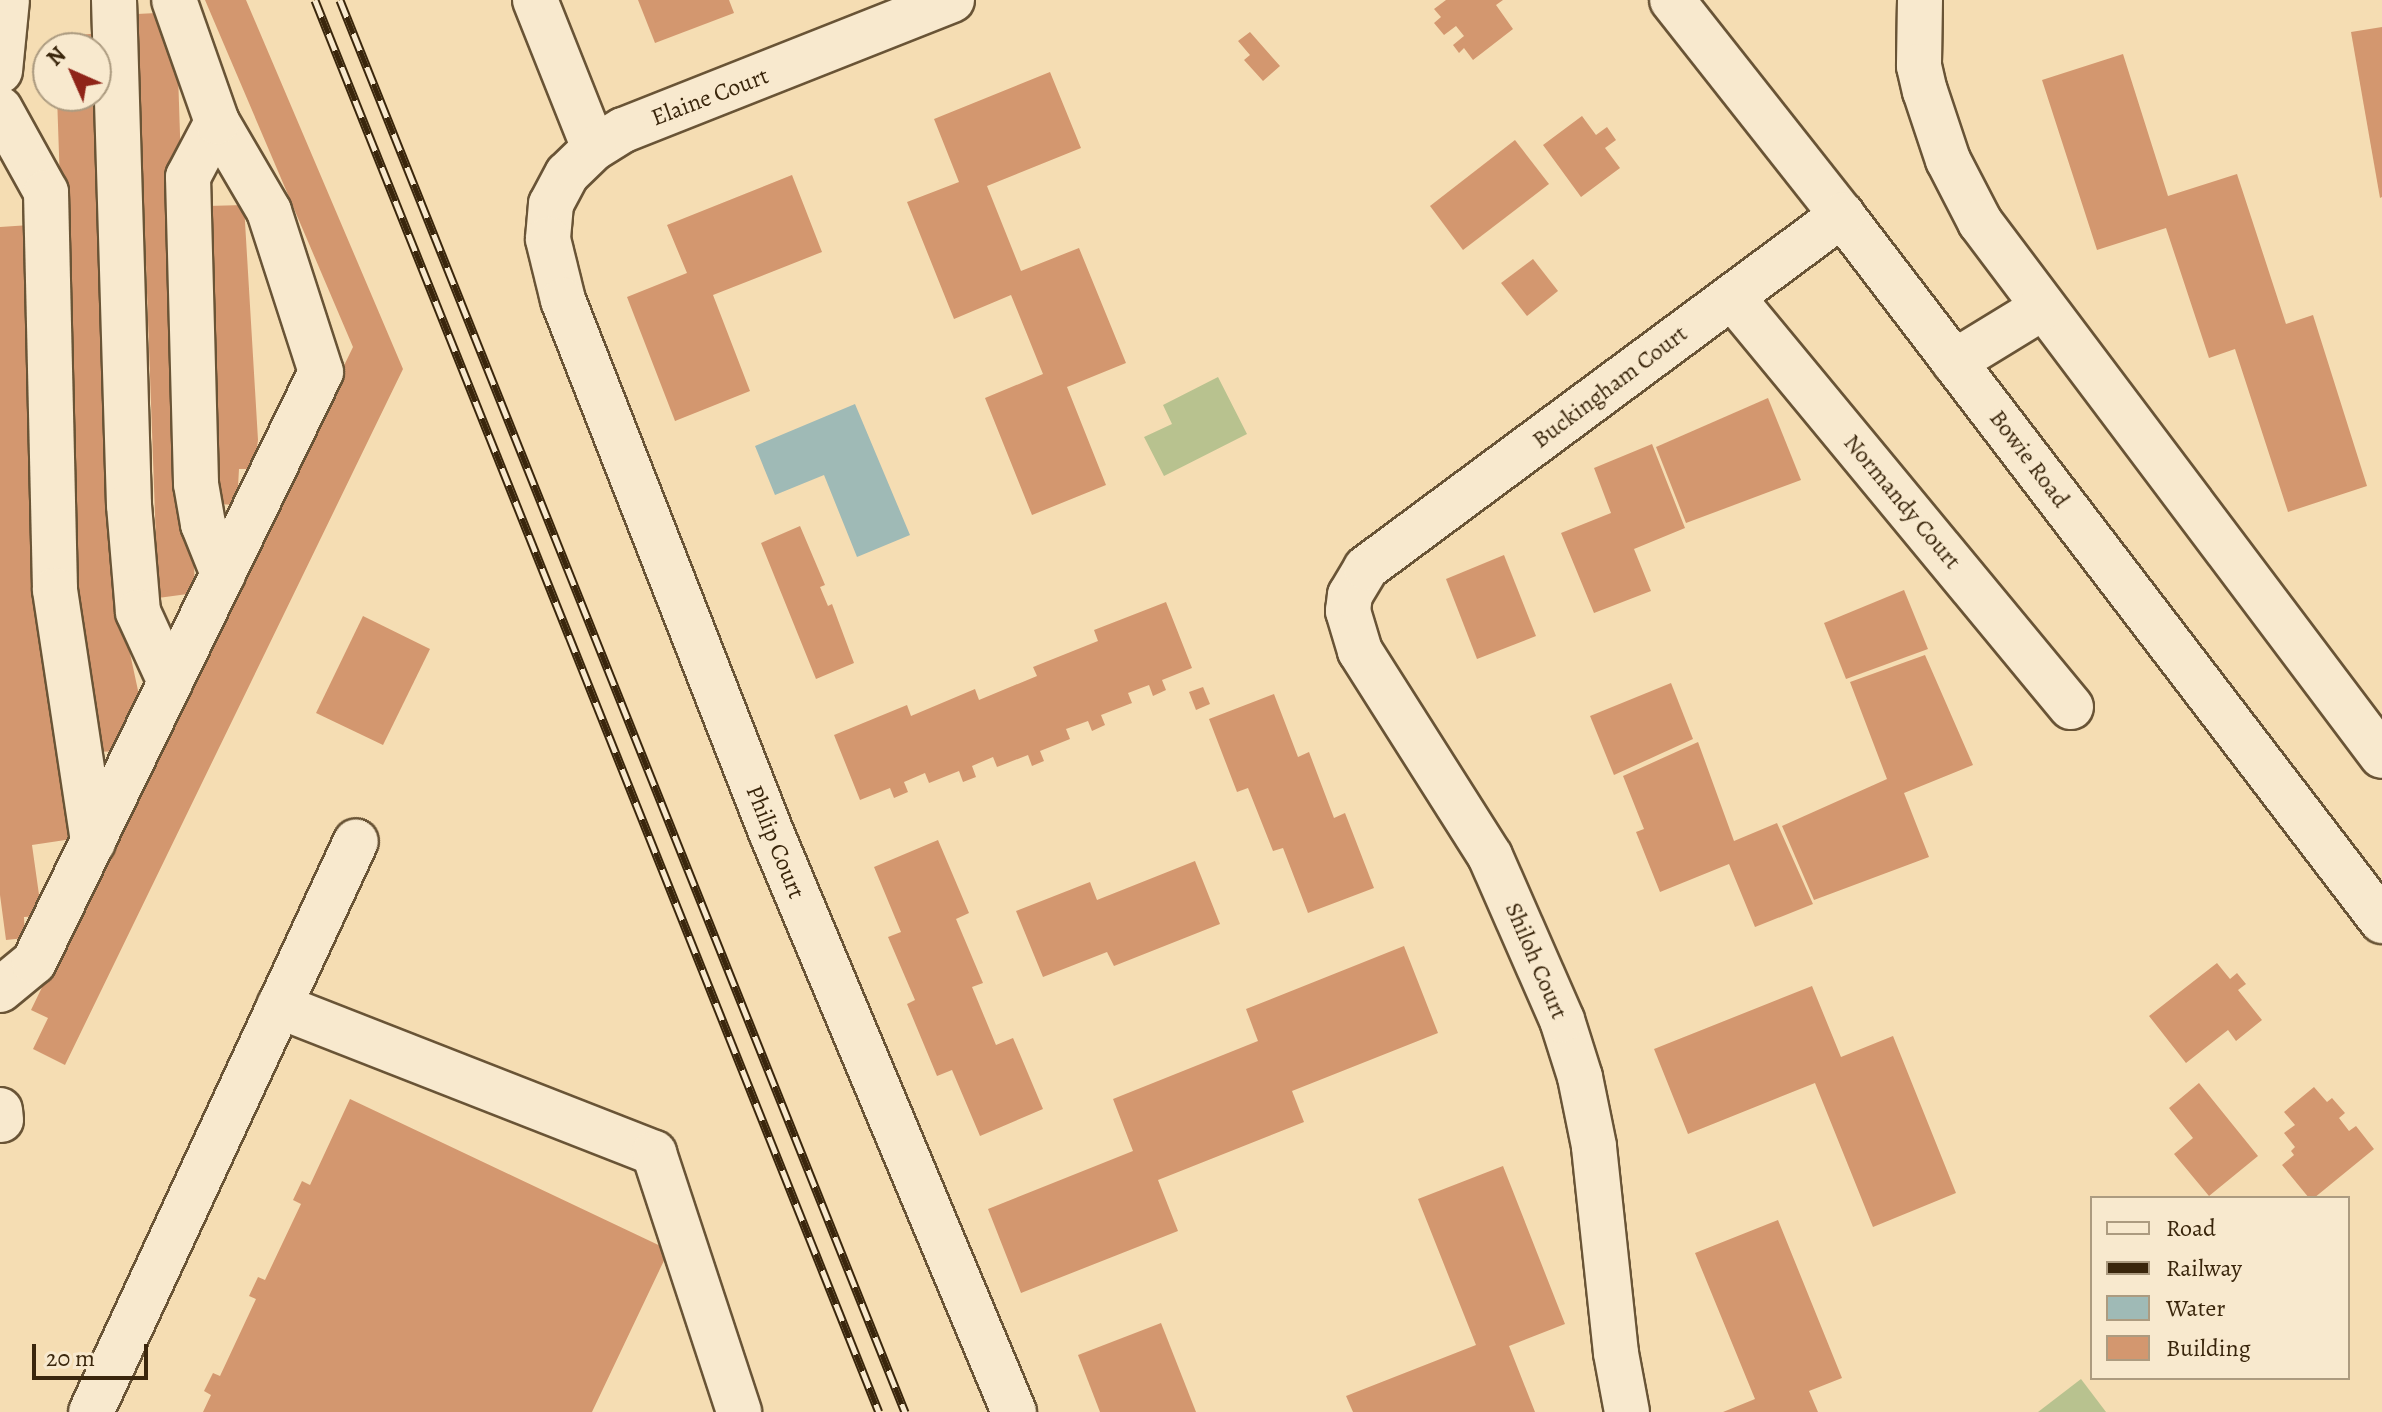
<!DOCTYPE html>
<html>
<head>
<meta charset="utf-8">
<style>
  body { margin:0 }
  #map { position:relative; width:2382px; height:1412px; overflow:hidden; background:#f5ddb3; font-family:Alegreya,serif }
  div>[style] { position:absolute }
  .green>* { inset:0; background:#b8c28f }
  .water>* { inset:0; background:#9fbab6 }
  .building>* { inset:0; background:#d3976f }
  .roads { filter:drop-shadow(2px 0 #695436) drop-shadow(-2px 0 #695436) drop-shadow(0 2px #695436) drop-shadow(0 -2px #695436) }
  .minor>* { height:44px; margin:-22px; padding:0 22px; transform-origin:22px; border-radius:22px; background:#f8e9ce }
  .rail>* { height:9px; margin-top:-4.5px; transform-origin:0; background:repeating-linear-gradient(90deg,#f8e9ce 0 18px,#3a260c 0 36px); box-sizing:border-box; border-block:2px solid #3a260c }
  span { translate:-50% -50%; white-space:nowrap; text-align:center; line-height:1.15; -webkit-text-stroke:7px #f8e9ce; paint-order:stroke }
  .street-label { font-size:24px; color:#3a260c }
  .legend { position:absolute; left:2090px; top:1196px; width:260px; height:184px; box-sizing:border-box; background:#f8e9ce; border:2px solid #ac9b80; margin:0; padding:10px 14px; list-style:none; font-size:24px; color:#3a260c }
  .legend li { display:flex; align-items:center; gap:16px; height:40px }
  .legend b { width:40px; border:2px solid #ac9b80 }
  .north { position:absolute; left:32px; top:32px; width:80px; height:80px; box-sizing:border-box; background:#f8e9ce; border:2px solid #ac9b80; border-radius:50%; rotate:315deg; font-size:22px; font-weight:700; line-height:32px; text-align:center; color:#3a260c }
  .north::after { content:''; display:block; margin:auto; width:28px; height:36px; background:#8f2418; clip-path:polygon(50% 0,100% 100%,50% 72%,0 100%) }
  .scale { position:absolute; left:32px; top:1344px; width:116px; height:36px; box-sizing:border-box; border:4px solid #3a260c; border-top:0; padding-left:10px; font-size:24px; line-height:28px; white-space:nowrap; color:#3a260c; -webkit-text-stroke:6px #f8e9ce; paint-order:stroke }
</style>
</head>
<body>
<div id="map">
  <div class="green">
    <i style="clip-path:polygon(1218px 377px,1247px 434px,1164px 476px,1144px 437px,1172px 424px,1163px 405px)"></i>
    <i style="clip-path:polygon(2081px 1379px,2106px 1412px,2038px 1412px)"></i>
  </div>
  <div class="water">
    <i style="clip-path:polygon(855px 404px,910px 535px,857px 557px,824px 475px,775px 495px,755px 446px)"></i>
  </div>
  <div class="building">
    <i style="clip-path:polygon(205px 0,246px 0,403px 369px,65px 1065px,33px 1049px,48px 1018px,31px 1010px,353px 347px)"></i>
    <i style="clip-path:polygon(638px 0,729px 0,734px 13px,655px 43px)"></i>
    <i style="clip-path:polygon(1446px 0,1503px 0,1496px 5px,1513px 29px,1473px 60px,1464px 48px,1459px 53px,1453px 45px,1464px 36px,1456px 26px,1444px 35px,1434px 23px,1441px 17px,1434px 9px)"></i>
    <i style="clip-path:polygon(176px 12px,195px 593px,158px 598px,137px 14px)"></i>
    <i style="clip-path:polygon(2382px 27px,2382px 197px,2380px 198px,2351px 32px)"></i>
    <i style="clip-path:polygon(1250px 32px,1280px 66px,1263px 81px,1244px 60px,1250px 55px,1238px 41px)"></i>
    <i style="clip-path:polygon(101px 33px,117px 593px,142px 709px,121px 751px,96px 752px,74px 592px,57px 96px,96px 96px,96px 48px,56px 48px,55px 37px)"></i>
    <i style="clip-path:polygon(2123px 54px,2168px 196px,2237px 174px,2286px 324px,2313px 315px,2367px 486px,2288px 512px,2235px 349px,2209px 358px,2166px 228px,2097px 250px,2042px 80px)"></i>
    <i style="clip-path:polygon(1050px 72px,1081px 148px,987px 186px,1021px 271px,1079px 248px,1126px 363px,1067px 387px,1106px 485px,1032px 515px,985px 398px,1043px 374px,1011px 295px,954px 319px,907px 202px,959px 182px,934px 119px)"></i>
    <i style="clip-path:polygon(1582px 116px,1596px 135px,1607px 127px,1616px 140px,1605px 148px,1620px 168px,1581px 197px,1543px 145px)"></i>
    <i style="clip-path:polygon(1515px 140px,1549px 184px,1463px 250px,1430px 206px)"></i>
    <i style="clip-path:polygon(792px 175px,822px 252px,713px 295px,750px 391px,675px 421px,627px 297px,687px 273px,667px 225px)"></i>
    <i style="clip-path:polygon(244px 205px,258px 440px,254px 469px,239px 469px,237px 505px,216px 504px,207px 206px)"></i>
    <i style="clip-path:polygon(30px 225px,72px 839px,32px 845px,42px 916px,24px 917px,25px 938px,6px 940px,0 895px,0 227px)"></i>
    <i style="clip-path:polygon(1533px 259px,1558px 291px,1527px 316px,1501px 283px)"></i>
    <i style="clip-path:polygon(1768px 398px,1801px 480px,1686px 523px,1656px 447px)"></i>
    <i style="clip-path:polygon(1652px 444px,1685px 528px,1634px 549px,1651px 591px,1594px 613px,1561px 533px,1611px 513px,1594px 468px)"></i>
    <i style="clip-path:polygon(800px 526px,825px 585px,820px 587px,828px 606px,832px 604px,854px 663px,816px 679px,761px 543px)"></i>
    <i style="clip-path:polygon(1504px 555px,1536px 636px,1477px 659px,1446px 579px)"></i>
    <i style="clip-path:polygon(1904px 590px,1928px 649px,1846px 679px,1824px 623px)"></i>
    <i style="clip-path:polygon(1166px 602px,1192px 668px,1162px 680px,1166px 690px,1153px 696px,1149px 685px,1128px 693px,1132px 703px,1101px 715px,1105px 725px,1092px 731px,1088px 721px,1066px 729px,1070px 739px,1040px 751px,1044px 761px,1032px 766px,1028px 755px,997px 767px,993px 757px,972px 766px,976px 777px,963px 782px,959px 771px,929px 783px,925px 773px,904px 782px,908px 792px,894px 798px,890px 788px,860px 800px,834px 735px,907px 705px,911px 716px,975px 689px,979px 700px,1037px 676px,1033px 667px,1098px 641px,1094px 630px)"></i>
    <i style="clip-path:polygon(363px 616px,430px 649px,383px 745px,316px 713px)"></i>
    <i style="clip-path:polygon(1925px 655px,1973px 765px,1904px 793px,1929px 857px,1814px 900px,1782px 826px,1887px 779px,1850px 682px)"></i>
    <i style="clip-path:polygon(1671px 683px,1693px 739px,1614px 775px,1590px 716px)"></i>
    <i style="clip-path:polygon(1203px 687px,1210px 704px,1196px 710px,1189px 692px)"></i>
    <i style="clip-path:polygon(1274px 694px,1298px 757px,1309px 752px,1334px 818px,1345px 813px,1374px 888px,1308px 913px,1283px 848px,1273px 851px,1248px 788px,1237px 792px,1209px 719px)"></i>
    <i style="clip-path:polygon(1698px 742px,1734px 841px,1777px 823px,1813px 904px,1755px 927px,1729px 864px,1660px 892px,1636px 832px,1644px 829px,1623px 776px)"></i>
    <i style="clip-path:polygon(938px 840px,969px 913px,956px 919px,983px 983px,972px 987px,996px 1045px,1013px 1038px,1043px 1109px,980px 1136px,952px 1070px,937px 1076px,907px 1004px,915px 1000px,888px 937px,901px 932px,874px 867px)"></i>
    <i style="clip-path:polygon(1195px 861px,1220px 924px,1114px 966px,1107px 952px,1043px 977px,1016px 911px,1090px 882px,1097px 900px)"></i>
    <i style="clip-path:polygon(1404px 946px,1438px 1033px,1292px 1091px,1304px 1122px,1158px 1180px,1178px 1231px,1021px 1293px,988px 1209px,1133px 1151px,1113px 1099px,1258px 1041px,1246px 1009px)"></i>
    <i style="clip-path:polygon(2217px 963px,2230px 979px,2237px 973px,2246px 984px,2238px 990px,2262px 1020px,2236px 1041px,2228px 1030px,2186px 1063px,2149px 1016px)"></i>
    <i style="clip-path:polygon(1812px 986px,1841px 1057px,1893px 1036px,1956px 1193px,1873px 1227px,1815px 1083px,1688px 1134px,1654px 1049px)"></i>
    <i style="clip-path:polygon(2199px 1083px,2258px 1156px,2209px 1196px,2174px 1154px,2193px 1138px,2169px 1108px)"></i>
    <i style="clip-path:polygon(2314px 1087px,2327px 1102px,2332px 1098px,2345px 1113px,2339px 1118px,2349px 1131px,2356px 1126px,2374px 1149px,2314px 1198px,2309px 1198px,2282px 1165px,2294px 1155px,2291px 1151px,2295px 1147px,2284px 1133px,2295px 1125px,2284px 1112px)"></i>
    <i style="clip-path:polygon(350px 1099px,669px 1250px,592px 1412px,203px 1412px,211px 1395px,204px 1391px,213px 1373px,220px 1376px,256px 1299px,249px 1296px,258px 1277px,265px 1280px,301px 1204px,293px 1200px,302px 1181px,310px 1185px)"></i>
    <i style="clip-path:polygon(1503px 1166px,1565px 1324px,1509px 1346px,1535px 1412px,1353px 1412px,1346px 1396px,1476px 1345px,1418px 1199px)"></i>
    <i style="clip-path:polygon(1778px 1220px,1842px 1378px,1809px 1391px,1818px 1412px,1723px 1412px,1755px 1399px,1695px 1253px)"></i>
    <i style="clip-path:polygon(1161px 1323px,1196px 1412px,1100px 1412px,1078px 1355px)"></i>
  </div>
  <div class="roads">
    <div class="minor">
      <i style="left:114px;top:0;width:505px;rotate:88.3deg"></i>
      <i style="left:129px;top:505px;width:107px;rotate:85.2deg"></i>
      <i style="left:138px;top:612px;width:77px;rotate:65.4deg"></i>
      <i style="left:535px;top:0;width:159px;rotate:68.3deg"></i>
      <i style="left:952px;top:0;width:354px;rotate:158.4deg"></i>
      <i style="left:623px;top:130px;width:34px;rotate:148deg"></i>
      <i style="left:594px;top:148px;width:37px;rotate:136deg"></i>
      <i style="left:567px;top:174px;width:34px;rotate:118deg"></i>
      <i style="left:551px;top:204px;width:35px;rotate:95deg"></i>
      <i style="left:548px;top:239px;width:63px;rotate:76.2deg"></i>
      <i style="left:563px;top:300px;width:571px;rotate:68.65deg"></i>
      <i style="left:771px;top:832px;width:629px;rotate:67.27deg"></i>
      <i style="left:1672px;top:0;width:274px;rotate:51.7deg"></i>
      <i style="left:1842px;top:215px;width:889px;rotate:52.59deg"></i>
      <i style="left:1920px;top:0;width:66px;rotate:90.9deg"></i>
      <i style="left:1919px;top:66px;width:26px;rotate:77deg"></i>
      <i style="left:1925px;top:91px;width:73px;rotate:71.6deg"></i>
      <i style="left:1948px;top:160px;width:70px;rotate:62.7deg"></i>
      <i style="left:1980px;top:222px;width:668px;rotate:53.03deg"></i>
      <i style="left:0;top:71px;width:71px;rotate:-84.4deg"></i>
      <i style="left:0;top:109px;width:95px;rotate:61deg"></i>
      <i style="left:46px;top:192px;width:398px;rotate:88.7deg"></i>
      <i style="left:55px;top:590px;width:255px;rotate:81.4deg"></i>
      <i style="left:217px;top:122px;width:62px;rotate:117.8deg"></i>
      <i style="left:188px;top:177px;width:307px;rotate:88.5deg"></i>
      <i style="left:196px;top:484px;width:41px;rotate:80.1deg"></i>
      <i style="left:203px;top:524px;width:54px;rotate:68.2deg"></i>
      <i style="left:1732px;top:297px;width:532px;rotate:50.42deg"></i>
      <i style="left:1954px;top:362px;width:103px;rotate:-31.5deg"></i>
      <i style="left:0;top:990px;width:44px;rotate:-39.5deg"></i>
      <i style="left:34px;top:962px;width:656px;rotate:-64.06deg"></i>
      <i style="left:321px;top:372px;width:169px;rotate:-107.9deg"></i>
      <i style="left:269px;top:211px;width:103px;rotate:-120.3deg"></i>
      <i style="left:217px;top:122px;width:129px;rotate:-109.4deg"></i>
      <i style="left:279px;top:1006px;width:403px;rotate:21.4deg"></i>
      <i style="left:654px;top:1153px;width:273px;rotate:71.8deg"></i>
      <i style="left:0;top:1110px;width:10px;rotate:84deg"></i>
      <i style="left:91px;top:1412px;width:629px;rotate:-65.1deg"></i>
      <i style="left:1627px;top:1412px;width:60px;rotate:-100.6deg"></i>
      <i style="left:1616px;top:1353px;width:208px;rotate:-96.1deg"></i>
      <i style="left:1594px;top:1146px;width:70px;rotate:-101.5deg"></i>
      <i style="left:1580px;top:1077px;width:60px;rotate:-107.5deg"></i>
      <i style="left:1562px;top:1020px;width:179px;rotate:-113.7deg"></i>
      <i style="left:1490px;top:856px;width:243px;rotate:-122.4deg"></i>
      <i style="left:1360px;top:651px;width:42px;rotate:-106.7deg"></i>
      <i style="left:1348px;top:611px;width:16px;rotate:-83deg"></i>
      <i style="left:1350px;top:595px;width:31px;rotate:-59deg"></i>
      <i style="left:1366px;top:568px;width:593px;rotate:-36.56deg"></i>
    </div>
  </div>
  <div class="rail">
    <i style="left:315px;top:0;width:1520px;rotate:68.23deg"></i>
    <i style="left:340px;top:0;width:1521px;rotate:68.19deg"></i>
  </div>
  <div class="street-label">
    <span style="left:710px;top:97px;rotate:-21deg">Elaine Court</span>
    <span style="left:1610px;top:387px;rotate:-37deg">Buckingham Court</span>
    <span style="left:2029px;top:459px;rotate:53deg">Bowie Road</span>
    <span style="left:1902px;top:502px;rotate:50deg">Normandy Court</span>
    <span style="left:775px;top:842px;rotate:68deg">Philip Court</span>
    <span style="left:1536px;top:961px;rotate:67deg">Shiloh Court</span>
  </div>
  <ul class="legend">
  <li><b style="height:10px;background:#f8e9ce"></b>Road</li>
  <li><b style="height:10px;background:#3a260c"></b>Railway</li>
  <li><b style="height:22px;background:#9fbab6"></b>Water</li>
  <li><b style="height:22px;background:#d3976f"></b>Building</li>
  </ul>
  <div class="north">N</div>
  <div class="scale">20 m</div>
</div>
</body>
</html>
